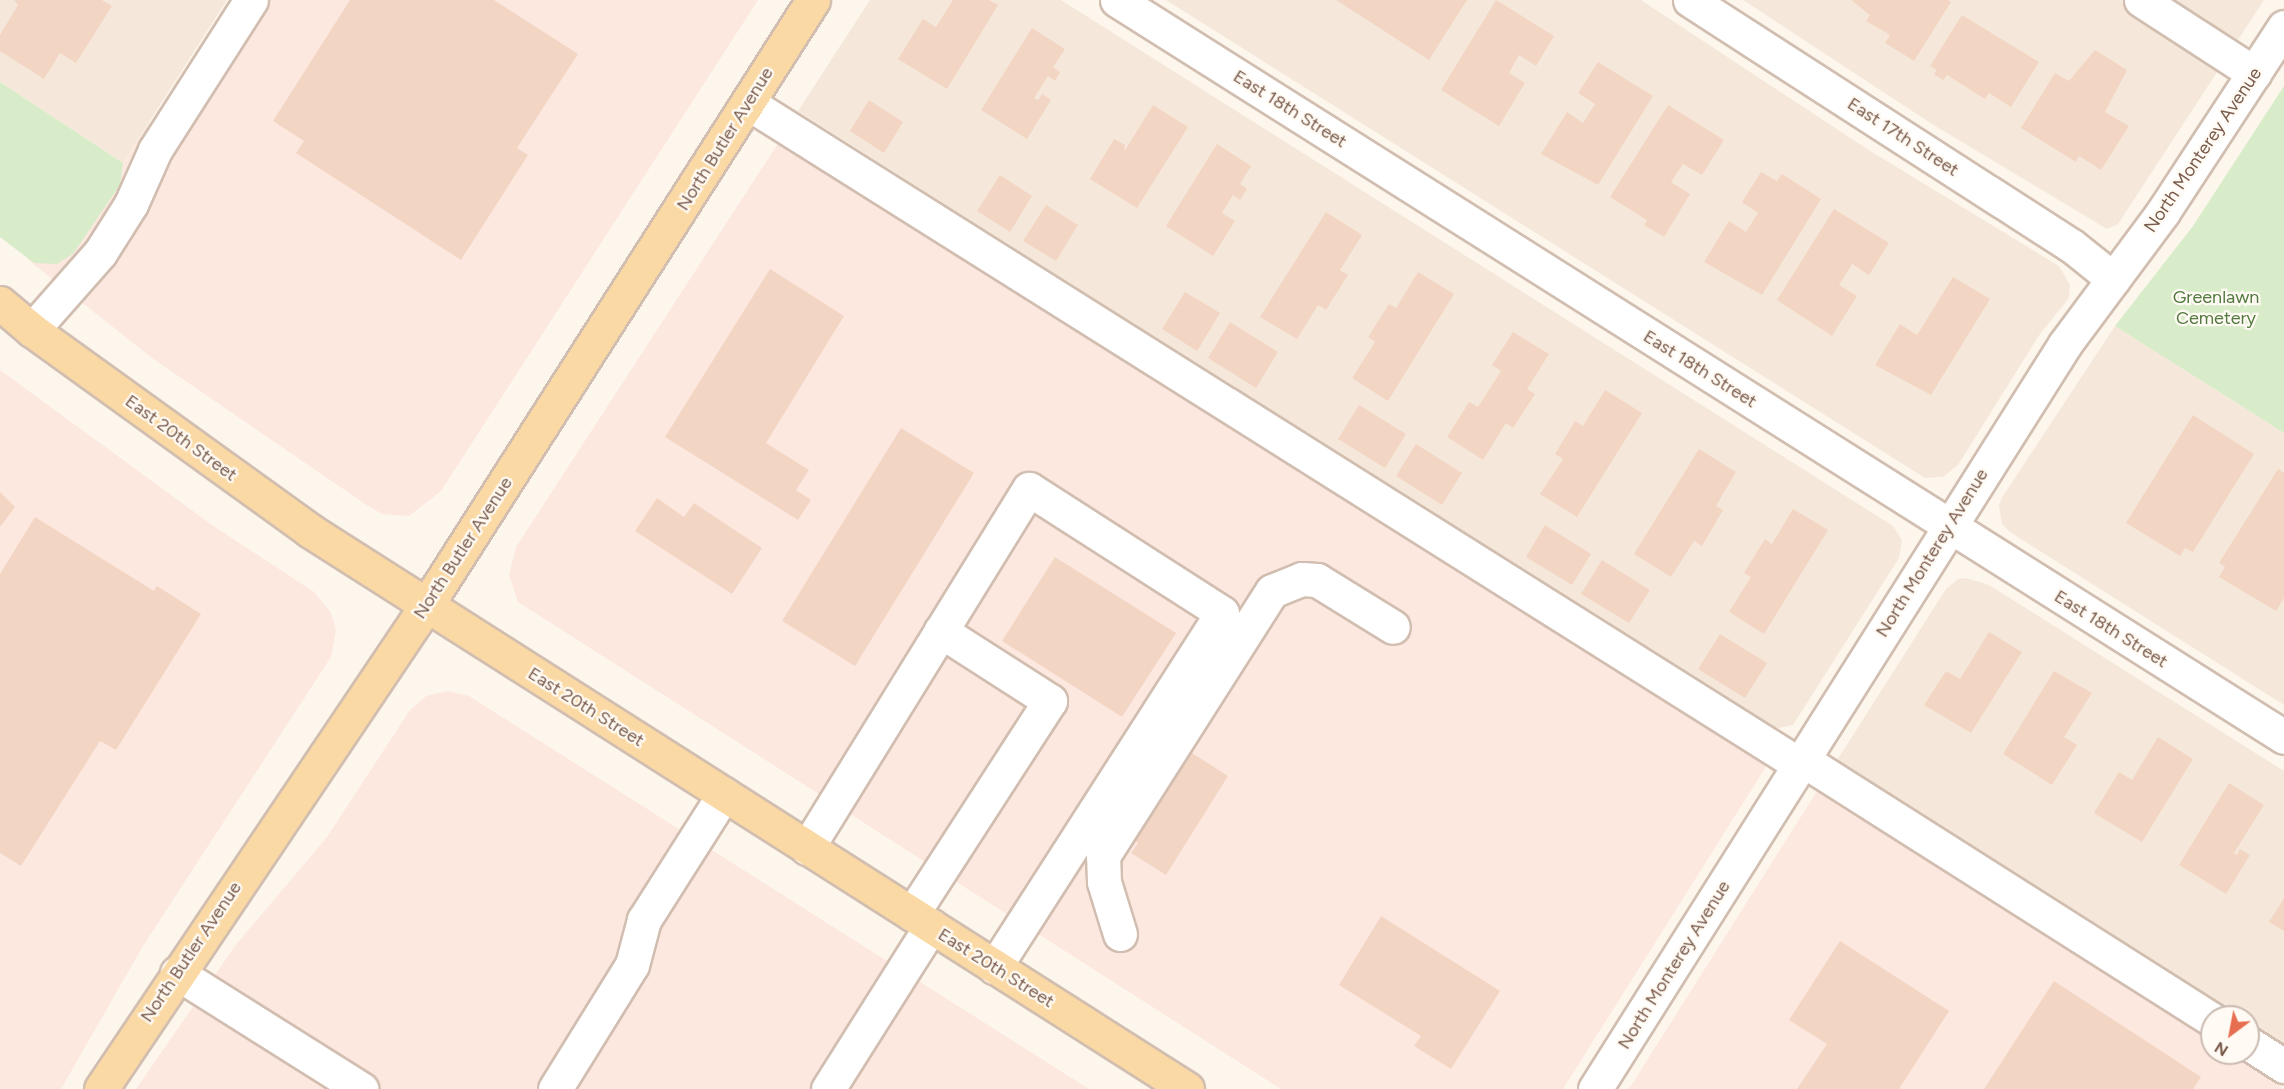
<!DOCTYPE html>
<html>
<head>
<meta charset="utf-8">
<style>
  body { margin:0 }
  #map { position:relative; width:2284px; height:1089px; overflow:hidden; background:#fdf6ec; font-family:Figtree,sans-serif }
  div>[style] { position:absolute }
  .residential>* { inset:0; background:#f5e8da }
  .commercial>* { inset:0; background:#fde8e0 }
  .green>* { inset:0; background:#d8ecc9 }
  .building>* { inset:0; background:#f3d5c3 }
  .roads { filter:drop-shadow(2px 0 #d1beb0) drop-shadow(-2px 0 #d1beb0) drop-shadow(0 2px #d1beb0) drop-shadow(0 -2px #d1beb0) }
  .minor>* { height:33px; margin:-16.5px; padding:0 16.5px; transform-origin:16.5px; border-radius:16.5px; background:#fff }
  .major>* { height:33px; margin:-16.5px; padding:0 16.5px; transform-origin:16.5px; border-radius:16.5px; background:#fbd9a5 }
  span { translate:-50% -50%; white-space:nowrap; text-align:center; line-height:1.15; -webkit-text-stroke:4.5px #fffaf3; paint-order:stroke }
  .street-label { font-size:18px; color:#7a5c4d }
  .park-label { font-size:18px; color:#537a41 }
  .north { position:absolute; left:2200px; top:1005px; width:60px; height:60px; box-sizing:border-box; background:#fffaf3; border:2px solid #cabbb1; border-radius:50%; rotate:212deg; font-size:16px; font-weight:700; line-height:24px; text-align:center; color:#7a5c4d }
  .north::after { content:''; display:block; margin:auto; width:21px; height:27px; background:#e76f51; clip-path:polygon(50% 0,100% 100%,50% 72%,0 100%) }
</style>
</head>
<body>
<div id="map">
  <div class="residential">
    <i style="clip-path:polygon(0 0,227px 0,123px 163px,0 82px)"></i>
    <i style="clip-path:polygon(870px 0,1061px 0,1893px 526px,1902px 540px,1899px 558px,1793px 725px,1773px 729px,798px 111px)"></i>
    <i style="clip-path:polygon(1166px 0,1641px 0,1867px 149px,2059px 266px,2070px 285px,2069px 298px,2040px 334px,1958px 465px,1943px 477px,1925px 478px)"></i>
    <i style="clip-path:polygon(1743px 0,2264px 0,2118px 224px,2107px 229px,1932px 124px)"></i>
    <i style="clip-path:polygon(2115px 326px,2284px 433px,2284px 705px,2010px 532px,2002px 524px,1999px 505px,2003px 496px)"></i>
    <i style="clip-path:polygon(1966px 578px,1989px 585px,2284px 771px,2284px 1051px,2248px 1028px,2248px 1017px,2231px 1017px,1834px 765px,1946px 589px,1958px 579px)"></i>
  </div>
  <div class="commercial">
    <i style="clip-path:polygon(263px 0,758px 0,441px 491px,409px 516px,382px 514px,368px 506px,152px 358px,27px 259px,34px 263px,120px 185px,123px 163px,149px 123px,174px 139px)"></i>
    <i style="clip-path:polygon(779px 142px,1767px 765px,1563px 1089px,1281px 1089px,518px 602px,509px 575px,516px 547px)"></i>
    <i style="clip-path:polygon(0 370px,212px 525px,314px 592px,331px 613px,336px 630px,331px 657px,143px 946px,61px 1089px,0 1089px)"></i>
    <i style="clip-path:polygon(447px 691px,469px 696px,1089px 1089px,136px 1089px,235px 946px,327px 837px,410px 710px,426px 696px)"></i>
    <i style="clip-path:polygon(1819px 788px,2212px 1042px,2212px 1053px,2230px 1053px,2284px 1089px,1629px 1089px)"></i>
  </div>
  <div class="green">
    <i style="clip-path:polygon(0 82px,123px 163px,120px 185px,73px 254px,57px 264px,34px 263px,0 237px)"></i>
    <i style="clip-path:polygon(2284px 86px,2284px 433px,2115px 326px,2193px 226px)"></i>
  </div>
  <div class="building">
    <i style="clip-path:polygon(14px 0,102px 0,112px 6px,76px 63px,60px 53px,44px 79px,0 51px,0 35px,18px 5px)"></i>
    <i style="clip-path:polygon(350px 0,494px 0,578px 54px,517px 148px,528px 155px,461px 260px,296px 153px,304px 141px,273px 121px)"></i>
    <i style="clip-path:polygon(953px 0,989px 0,998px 5px,947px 89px,898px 59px,923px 19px,936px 27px)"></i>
    <i style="clip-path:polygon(1336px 0,1467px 0,1429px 60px)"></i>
    <i style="clip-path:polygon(1496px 0,1554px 36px,1536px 66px,1519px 55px,1509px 73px,1525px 83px,1499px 126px,1441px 90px)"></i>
    <i style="clip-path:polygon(1851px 0,1948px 0,1951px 2px,1914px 61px,1885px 43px,1890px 35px,1866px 21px,1870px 15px)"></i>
    <i style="clip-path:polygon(1962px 15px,2039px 62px,2011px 107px,1989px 93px,1985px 99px,1947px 75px,1943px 80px,1934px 74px,1937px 70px,1930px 66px)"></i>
    <i style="clip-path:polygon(1032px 28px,1065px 49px,1053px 67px,1060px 72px,1055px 81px,1048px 76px,1034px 98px,1038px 100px,1042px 94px,1051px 100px,1027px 139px,981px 110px)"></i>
    <i style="clip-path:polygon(2095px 50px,2127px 70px,2105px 112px,2129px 126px,2101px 170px,2079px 156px,2076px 162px,2021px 128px,2055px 73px,2069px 81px)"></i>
    <i style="clip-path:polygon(1598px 62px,1653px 96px,1598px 185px,1541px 154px,1567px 112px,1583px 123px,1595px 104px,1578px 93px)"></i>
    <i style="clip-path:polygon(869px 100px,903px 122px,884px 153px,850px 131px)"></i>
    <i style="clip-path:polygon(1153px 105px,1188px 127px,1137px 208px,1090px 179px,1114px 139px,1125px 145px,1124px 152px)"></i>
    <i style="clip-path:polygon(1668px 105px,1724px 140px,1702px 175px,1683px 164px,1671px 182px,1690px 194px,1664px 237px,1644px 225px,1647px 220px,1610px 197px)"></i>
    <i style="clip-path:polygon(1217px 144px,1251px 166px,1240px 184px,1247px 189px,1240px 200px,1233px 195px,1222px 213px,1235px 221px,1213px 256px,1166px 226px)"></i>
    <i style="clip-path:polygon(1761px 172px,1777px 181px,1782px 174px,1821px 199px,1762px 295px,1704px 262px,1729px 221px,1746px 232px,1758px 213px,1742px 202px)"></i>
    <i style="clip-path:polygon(1000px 175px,1032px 196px,1010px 232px,977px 211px)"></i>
    <i style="clip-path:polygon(1046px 205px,1078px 225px,1056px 261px,1023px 241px)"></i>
    <i style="clip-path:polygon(1834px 209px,1889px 243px,1869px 275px,1852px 264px,1839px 285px,1857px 296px,1832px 336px,1777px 300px)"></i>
    <i style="clip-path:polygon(1326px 212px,1362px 235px,1340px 270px,1348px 275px,1326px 310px,1318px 305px,1297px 339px,1260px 317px)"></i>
    <i style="clip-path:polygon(770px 269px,844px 316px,766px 443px,809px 470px,796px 490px,811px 500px,798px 520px,665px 437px)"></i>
    <i style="clip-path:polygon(1418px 272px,1454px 294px,1388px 401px,1352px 378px,1375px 342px,1368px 337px,1389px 304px,1396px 308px)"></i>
    <i style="clip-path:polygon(1953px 277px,1990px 299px,1931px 395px,1875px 365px,1900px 324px,1917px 335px)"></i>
    <i style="clip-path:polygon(1185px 292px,1220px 313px,1197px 351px,1162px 329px)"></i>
    <i style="clip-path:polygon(1230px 322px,1278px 352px,1256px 388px,1208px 358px)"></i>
    <i style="clip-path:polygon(1513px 332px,1549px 354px,1527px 389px,1535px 394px,1513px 428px,1506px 423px,1483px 460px,1447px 437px,1469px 402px,1478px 407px,1501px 371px,1492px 365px)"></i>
    <i style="clip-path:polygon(1605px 390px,1642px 413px,1577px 517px,1540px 494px,1563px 459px,1555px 454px,1575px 421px,1583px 426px)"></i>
    <i style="clip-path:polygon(1359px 405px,1406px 434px,1385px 468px,1338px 439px)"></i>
    <i style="clip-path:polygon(2193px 415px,2254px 454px,2193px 552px,2185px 548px,2180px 556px,2126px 523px)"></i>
    <i style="clip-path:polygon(901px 428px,974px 473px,855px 666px,782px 621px)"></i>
    <i style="clip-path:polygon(1416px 444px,1462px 473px,1442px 505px,1396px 476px)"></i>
    <i style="clip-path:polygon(1699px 449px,1736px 472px,1716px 506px,1723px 510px,1702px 546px,1694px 541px,1671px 577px,1634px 554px)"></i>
    <i style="clip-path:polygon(2278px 469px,2284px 473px,2284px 598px,2276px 611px,2219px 577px,2225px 567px,2219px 563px)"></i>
    <i style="clip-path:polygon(0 492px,15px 507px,0 527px)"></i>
    <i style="clip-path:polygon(657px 498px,684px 517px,694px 503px,762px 548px,732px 594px,635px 531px)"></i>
    <i style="clip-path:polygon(1793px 509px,1828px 530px,1764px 634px,1729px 612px,1751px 577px,1744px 573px,1765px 539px,1772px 544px)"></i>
    <i style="clip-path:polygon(35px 517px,154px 591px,157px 586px,201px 614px,116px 750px,100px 741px,21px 866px,0 853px,0 574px)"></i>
    <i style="clip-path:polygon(1545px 525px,1591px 554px,1572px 585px,1526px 557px)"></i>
    <i style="clip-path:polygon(1055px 557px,1176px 633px,1122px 717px,1002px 641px)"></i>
    <i style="clip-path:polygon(1602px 560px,1650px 590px,1629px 623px,1581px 594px)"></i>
    <i style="clip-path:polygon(1989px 632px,2022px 652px,1971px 733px,1924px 705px,1946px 671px,1960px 679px)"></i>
    <i style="clip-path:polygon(1720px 634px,1767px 663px,1745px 698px,1698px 669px)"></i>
    <i style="clip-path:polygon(2054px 671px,2092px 693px,2064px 737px,2077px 745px,2052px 785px,2003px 754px)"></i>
    <i style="clip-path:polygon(2158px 737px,2193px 759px,2142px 842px,2094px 813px,2119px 772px,2132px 780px)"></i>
    <i style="clip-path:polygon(1181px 746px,1228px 776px,1166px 875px,1131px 853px,1138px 843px,1125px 835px)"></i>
    <i style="clip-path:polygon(2229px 783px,2264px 805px,2234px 853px,2237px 855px,2240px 849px,2250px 855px,2226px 894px,2179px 865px)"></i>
    <i style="clip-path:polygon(2284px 898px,2284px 931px,2269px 922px)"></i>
    <i style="clip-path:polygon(1381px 916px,1500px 991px,1451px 1069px,1414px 1046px,1421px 1036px,1339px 985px)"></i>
    <i style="clip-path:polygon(1840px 941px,1949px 1011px,1899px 1089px,1797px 1089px,1827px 1044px,1789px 1020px)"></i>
    <i style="clip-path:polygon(2054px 981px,2201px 1077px,2193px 1089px,1984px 1089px)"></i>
  </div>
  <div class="roads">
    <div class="minor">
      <i style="left:1117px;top:0;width:1380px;rotate:32.27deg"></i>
      <i style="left:1690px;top:0;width:454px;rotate:32.8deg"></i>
      <i style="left:2072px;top:246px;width:53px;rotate:38.8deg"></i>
      <i style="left:2141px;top:0;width:135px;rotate:32.9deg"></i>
      <i style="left:748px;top:103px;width:1243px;rotate:32.18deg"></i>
      <i style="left:32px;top:330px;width:103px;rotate:-48.6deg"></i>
      <i style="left:100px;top:253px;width:58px;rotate:-57.7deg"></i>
      <i style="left:131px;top:204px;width:59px;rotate:-66deg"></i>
      <i style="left:155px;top:150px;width:178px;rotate:-57.4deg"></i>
      <i style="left:1803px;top:760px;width:485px;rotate:32.4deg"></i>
      <i style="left:807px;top:848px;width:422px;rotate:-58.3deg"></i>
      <i style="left:1029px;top:489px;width:229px;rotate:32.7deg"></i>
      <i style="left:1222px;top:613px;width:421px;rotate:122.7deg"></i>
      <i style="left:912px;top:914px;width:254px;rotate:-57.1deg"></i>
      <i style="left:1050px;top:701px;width:130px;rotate:-147.3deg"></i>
      <i style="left:1120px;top:934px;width:54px;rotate:-107.1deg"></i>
      <i style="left:1104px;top:882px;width:26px;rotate:-92deg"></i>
      <i style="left:1103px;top:856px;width:314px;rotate:-57.5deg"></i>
      <i style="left:1272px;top:591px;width:32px;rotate:-22deg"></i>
      <i style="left:1302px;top:579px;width:15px;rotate:4deg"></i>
      <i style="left:1317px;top:580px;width:89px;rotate:31.7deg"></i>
      <i style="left:177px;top:973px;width:218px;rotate:32.2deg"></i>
      <i style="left:2248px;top:1043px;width:43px;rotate:32.6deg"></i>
      <i style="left:555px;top:1089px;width:146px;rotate:-58.2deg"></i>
      <i style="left:632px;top:965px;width:47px;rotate:-75.1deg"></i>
      <i style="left:644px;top:920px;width:149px;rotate:-57.6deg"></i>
      <i style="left:828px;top:1089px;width:193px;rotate:-57.7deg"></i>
      <i style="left:1595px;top:1089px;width:881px;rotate:-57.75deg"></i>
      <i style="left:2065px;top:344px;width:164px;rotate:-53.4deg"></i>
      <i style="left:2163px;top:212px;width:221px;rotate:-56.8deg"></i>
    </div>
    <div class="major">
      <i style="left:0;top:303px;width:42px;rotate:40.2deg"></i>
      <i style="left:32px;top:330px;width:342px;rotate:35.8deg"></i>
      <i style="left:309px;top:530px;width:1041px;rotate:32.48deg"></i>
      <i style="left:101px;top:1089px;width:582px;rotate:-56.06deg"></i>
      <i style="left:426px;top:606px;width:719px;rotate:-57.44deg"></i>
    </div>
  </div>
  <div class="street-label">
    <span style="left:1290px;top:109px;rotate:32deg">East 18th Street</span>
    <span style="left:1903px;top:137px;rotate:33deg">East 17th Street</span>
    <span style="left:725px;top:139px;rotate:-58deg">North Butler Avenue</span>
    <span style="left:2203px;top:150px;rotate:-56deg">North Monterey Avenue</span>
    <span style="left:1700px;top:369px;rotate:32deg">East 18th Street</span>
    <span style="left:181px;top:438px;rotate:36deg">East 20th Street</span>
    <span style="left:463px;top:548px;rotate:-57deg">North Butler Avenue</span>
    <span style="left:1932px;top:553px;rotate:-58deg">North Monterey Avenue</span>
    <span style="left:2111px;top:629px;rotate:32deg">East 18th Street</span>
    <span style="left:586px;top:707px;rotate:32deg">East 20th Street</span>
    <span style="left:191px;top:952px;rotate:-56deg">North Butler Avenue</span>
    <span style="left:1674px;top:965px;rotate:-58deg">North Monterey Avenue</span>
    <span style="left:996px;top:968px;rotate:32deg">East 20th Street</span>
  </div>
  <div class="park-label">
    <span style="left:2216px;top:308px">Greenlawn<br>Cemetery</span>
  </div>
  <div class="north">N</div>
</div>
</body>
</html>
